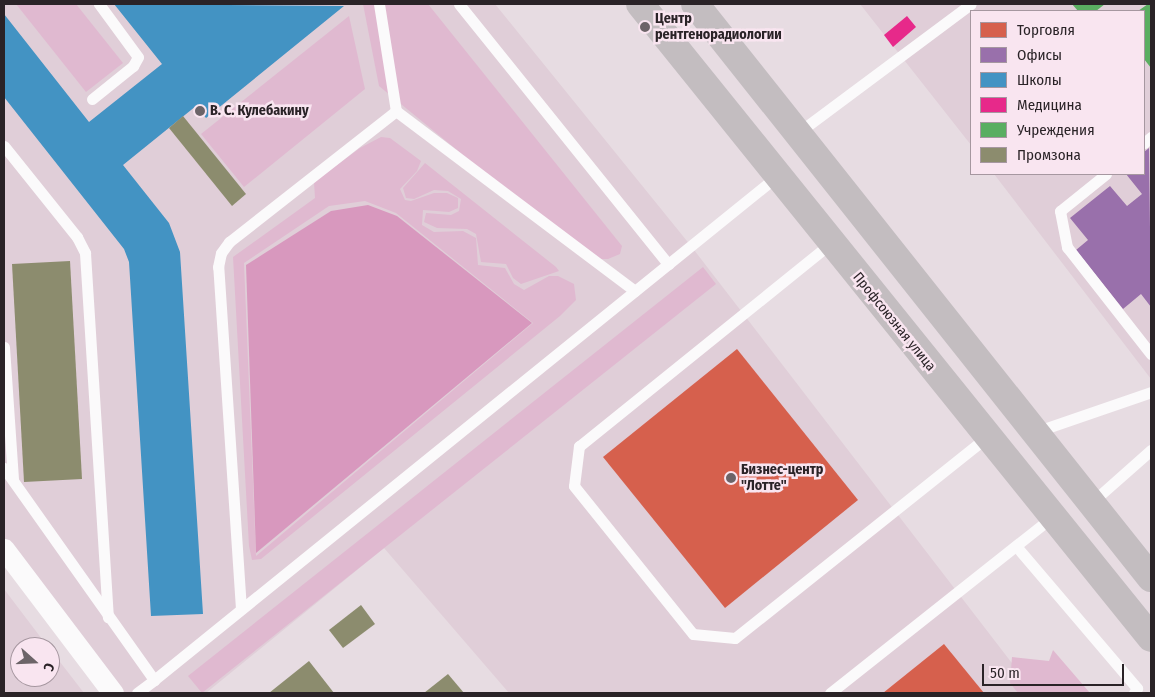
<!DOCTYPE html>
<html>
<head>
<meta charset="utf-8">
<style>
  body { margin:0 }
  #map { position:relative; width:1155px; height:697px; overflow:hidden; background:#e7dce2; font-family:"Fira Sans Condensed",sans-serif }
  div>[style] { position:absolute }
  .built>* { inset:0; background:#e0ced8 }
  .green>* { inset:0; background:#e0b9d0 }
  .water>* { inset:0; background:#d898be }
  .shops>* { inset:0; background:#d6604d }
  .offices>* { inset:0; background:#9970ab }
  .schools>* { inset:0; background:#4393c3 }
  .health>* { inset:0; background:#e7298a }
  .public>* { inset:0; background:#5aae61 }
  .industry>* { inset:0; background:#8c8c6e }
  .service>* { height:11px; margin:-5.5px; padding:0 5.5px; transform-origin:5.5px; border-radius:5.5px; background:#fbfafb }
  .minor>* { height:21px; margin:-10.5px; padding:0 10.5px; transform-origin:10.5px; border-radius:10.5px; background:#fbfafb }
  .primary>* { height:28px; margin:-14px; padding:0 14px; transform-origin:14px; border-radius:14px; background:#c3bdc0 }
  .dots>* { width:14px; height:14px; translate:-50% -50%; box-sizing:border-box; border:2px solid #f9e5f0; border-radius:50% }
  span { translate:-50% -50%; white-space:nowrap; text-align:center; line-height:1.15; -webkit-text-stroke:5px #f9e5f0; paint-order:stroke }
  .poi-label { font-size:14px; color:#2a2327; font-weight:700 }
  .left { translate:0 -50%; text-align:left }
  .street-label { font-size:14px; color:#2a2327 }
  .frame { position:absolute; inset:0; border:5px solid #2a2327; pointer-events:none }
  .legend { position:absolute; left:970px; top:10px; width:175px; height:165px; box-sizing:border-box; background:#f9e5f0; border:1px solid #a697a0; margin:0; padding:6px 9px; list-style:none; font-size:15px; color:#2a2327 }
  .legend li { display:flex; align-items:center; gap:10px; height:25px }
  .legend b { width:25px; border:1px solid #a697a0 }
  .north { position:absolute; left:10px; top:637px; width:50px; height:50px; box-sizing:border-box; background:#f9e5f0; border:1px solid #a697a0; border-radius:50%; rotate:110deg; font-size:14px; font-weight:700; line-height:20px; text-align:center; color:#2a2327 }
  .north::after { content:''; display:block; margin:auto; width:18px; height:22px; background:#6c6468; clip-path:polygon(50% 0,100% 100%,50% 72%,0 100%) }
  .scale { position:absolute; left:982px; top:664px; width:142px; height:22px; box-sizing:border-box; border:2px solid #2a2327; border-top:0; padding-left:6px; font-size:15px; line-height:18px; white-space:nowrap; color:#2a2327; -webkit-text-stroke:4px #f9e5f0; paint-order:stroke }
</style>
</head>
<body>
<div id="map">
  <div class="built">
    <i style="clip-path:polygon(4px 4px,495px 4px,691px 246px,1035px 693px,509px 693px,384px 548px,206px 693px,118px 693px,4px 543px)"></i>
    <i style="clip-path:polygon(860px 4px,1151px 4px,1151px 379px,994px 174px,1144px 174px,1144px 11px,971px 11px,971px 145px)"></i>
    <i style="clip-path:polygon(4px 589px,48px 647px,20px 647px,20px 677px,50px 677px,50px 649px,84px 693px,4px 693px)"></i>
  </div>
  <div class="green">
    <i style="clip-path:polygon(16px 4px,76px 4px,123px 63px,86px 92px)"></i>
    <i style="clip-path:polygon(363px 4px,428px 4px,622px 246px,620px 254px,608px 259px,595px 259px,574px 246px,379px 86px)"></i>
    <i style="clip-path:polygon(349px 16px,365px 89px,244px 187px,201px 134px)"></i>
    <i style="clip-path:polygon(evenodd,381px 137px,390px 138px,421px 161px,417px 171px,400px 189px,405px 200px,411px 201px,434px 193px,447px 193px,458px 198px,458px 208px,449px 212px,423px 210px,422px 225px,434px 232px,463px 231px,476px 238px,478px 265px,505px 268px,514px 284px,524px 290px,549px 276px,558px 276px,574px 284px,576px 300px,560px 316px,261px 559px,252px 560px,249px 546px,233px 257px,315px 198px,314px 182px,360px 148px,381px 137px,365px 201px,396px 213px,533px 323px,256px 556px,244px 263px,329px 206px,365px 201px)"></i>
    <i style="clip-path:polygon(425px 163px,556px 267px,559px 271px,521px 284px,513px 278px,506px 264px,481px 262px,476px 234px,467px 229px,437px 228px,424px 222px,426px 213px,451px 215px,459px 211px,461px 199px,448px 191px,434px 190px,414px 199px,406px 198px,403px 188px)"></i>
    <i style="clip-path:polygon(703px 267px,716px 284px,202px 693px,188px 676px)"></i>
    <i style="clip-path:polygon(1053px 650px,1090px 693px,1018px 693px,1010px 683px,1012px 657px,1049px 661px)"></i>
  </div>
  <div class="water">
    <i style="clip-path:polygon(368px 205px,397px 216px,532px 323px,256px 553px,246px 265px,331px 211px)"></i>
  </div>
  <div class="shops">
    <i style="clip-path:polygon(737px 349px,858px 500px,725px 608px,603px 457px)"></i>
    <i style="clip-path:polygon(944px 644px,984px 693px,883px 693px)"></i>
  </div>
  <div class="offices">
    <i style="clip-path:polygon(1149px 148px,1151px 307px,1141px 294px,1123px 309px,1076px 250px,1088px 240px,1070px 218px,1110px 186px,1127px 206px,1142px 194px,1126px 174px,1144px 174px,1144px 152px)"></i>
  </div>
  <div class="schools">
    <i style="clip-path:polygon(114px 4px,344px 6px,206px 118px,196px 106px,123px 165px,169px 223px,180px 252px,203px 614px,151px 616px,129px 262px,124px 249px,4px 97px,4px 14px,89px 122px,162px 64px)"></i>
  </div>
  <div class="health">
    <i style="clip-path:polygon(907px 16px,916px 27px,893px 47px,884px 35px)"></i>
  </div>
  <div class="public">
    <i style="clip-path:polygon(1072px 4px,1105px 4px,1096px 11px,1078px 11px)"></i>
    <i style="clip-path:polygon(1148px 4px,1151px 4px,1151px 68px,1144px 59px,1144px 11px,1138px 11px)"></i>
  </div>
  <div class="industry">
    <i style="clip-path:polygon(183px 116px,246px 194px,232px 206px,169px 128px)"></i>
    <i style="clip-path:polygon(70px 261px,82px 479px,24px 482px,12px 264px)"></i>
    <i style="clip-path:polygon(361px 605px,375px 624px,343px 648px,329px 630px)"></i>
    <i style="clip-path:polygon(309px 661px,334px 693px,269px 693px)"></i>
    <i style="clip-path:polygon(448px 674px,464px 693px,424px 693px)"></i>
  </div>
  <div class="service">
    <i style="left:379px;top:4px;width:108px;rotate:81deg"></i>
    <i style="left:459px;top:4px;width:334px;rotate:51.2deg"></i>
    <i style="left:92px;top:99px;width:53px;rotate:-38.8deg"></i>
    <i style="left:133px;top:66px;width:10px;rotate:-61deg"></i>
    <i style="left:138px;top:57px;width:66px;rotate:-126.3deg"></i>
    <i style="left:799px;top:132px;width:214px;rotate:-36.7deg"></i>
    <i style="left:1144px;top:143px;width:9px;rotate:-41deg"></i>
    <i style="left:4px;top:146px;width:117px;rotate:51.3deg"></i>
    <i style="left:77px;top:237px;width:18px;rotate:63deg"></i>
    <i style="left:85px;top:253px;width:365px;rotate:86.4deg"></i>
    <i style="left:1106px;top:174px;width:59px;rotate:141.2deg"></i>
    <i style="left:1060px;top:211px;width:37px;rotate:79deg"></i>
    <i style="left:1067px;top:247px;width:136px;rotate:51.9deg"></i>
    <i style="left:831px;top:243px;width:324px;rotate:141.1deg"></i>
    <i style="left:579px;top:446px;width:40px;rotate:97.1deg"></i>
    <i style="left:574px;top:486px;width:190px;rotate:51.2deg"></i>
    <i style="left:693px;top:634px;width:42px;rotate:5.4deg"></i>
    <i style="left:735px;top:638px;width:322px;rotate:-38.6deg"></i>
    <i style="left:4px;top:347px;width:132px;rotate:86.1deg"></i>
    <i style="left:1035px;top:432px;width:123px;rotate:-19deg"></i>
    <i style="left:4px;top:468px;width:260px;rotate:54.7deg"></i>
    <i style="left:154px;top:680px;width:801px;rotate:-38.97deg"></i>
    <i style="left:1091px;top:503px;width:80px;rotate:-41.5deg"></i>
    <i style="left:1016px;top:546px;width:187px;rotate:49.6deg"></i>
    <i style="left:1137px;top:688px;width:6px;rotate:121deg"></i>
    <i style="left:241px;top:609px;width:343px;rotate:-93.8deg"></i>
    <i style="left:218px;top:267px;width:14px;rotate:-78deg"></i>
    <i style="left:221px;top:253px;width:14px;rotate:-54deg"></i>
    <i style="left:229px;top:242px;width:212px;rotate:-38.1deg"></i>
    <i style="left:396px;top:111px;width:299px;rotate:37deg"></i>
    <i style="left:137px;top:693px;width:21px;rotate:-37deg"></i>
    <i style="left:830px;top:693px;width:283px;rotate:-38.4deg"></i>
  </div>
  <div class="minor">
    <i style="left:4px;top:549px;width:181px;rotate:52.9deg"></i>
  </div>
  <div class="primary">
    <i style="left:640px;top:4px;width:814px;rotate:51.13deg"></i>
    <i style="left:695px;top:4px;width:733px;rotate:51.54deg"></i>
  </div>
  <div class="dots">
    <i style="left:645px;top:27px;background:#6c6468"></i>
    <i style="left:200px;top:111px;background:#6c6468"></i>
    <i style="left:731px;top:478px;background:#6c6468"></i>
  </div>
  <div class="poi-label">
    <span class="left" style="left:655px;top:27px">Центр<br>рентгенорадиологии</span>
    <span class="left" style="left:210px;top:111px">В. С. Кулебакину</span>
    <span class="left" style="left:741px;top:478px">Бизнес-центр<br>"Лотте"</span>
  </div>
  <div class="street-label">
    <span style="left:894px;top:322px;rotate:51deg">Профсоюзная улица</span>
  </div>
  <div class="frame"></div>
  <ul class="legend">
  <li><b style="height:14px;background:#d6604d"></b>Торговля</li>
  <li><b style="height:14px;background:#9970ab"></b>Офисы</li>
  <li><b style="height:14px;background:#4393c3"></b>Школы</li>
  <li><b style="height:14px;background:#e7298a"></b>Медицина</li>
  <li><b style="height:14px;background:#5aae61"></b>Учреждения</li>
  <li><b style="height:14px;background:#8c8c6e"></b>Промзона</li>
  </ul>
  <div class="north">С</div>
  <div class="scale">50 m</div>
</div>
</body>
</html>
